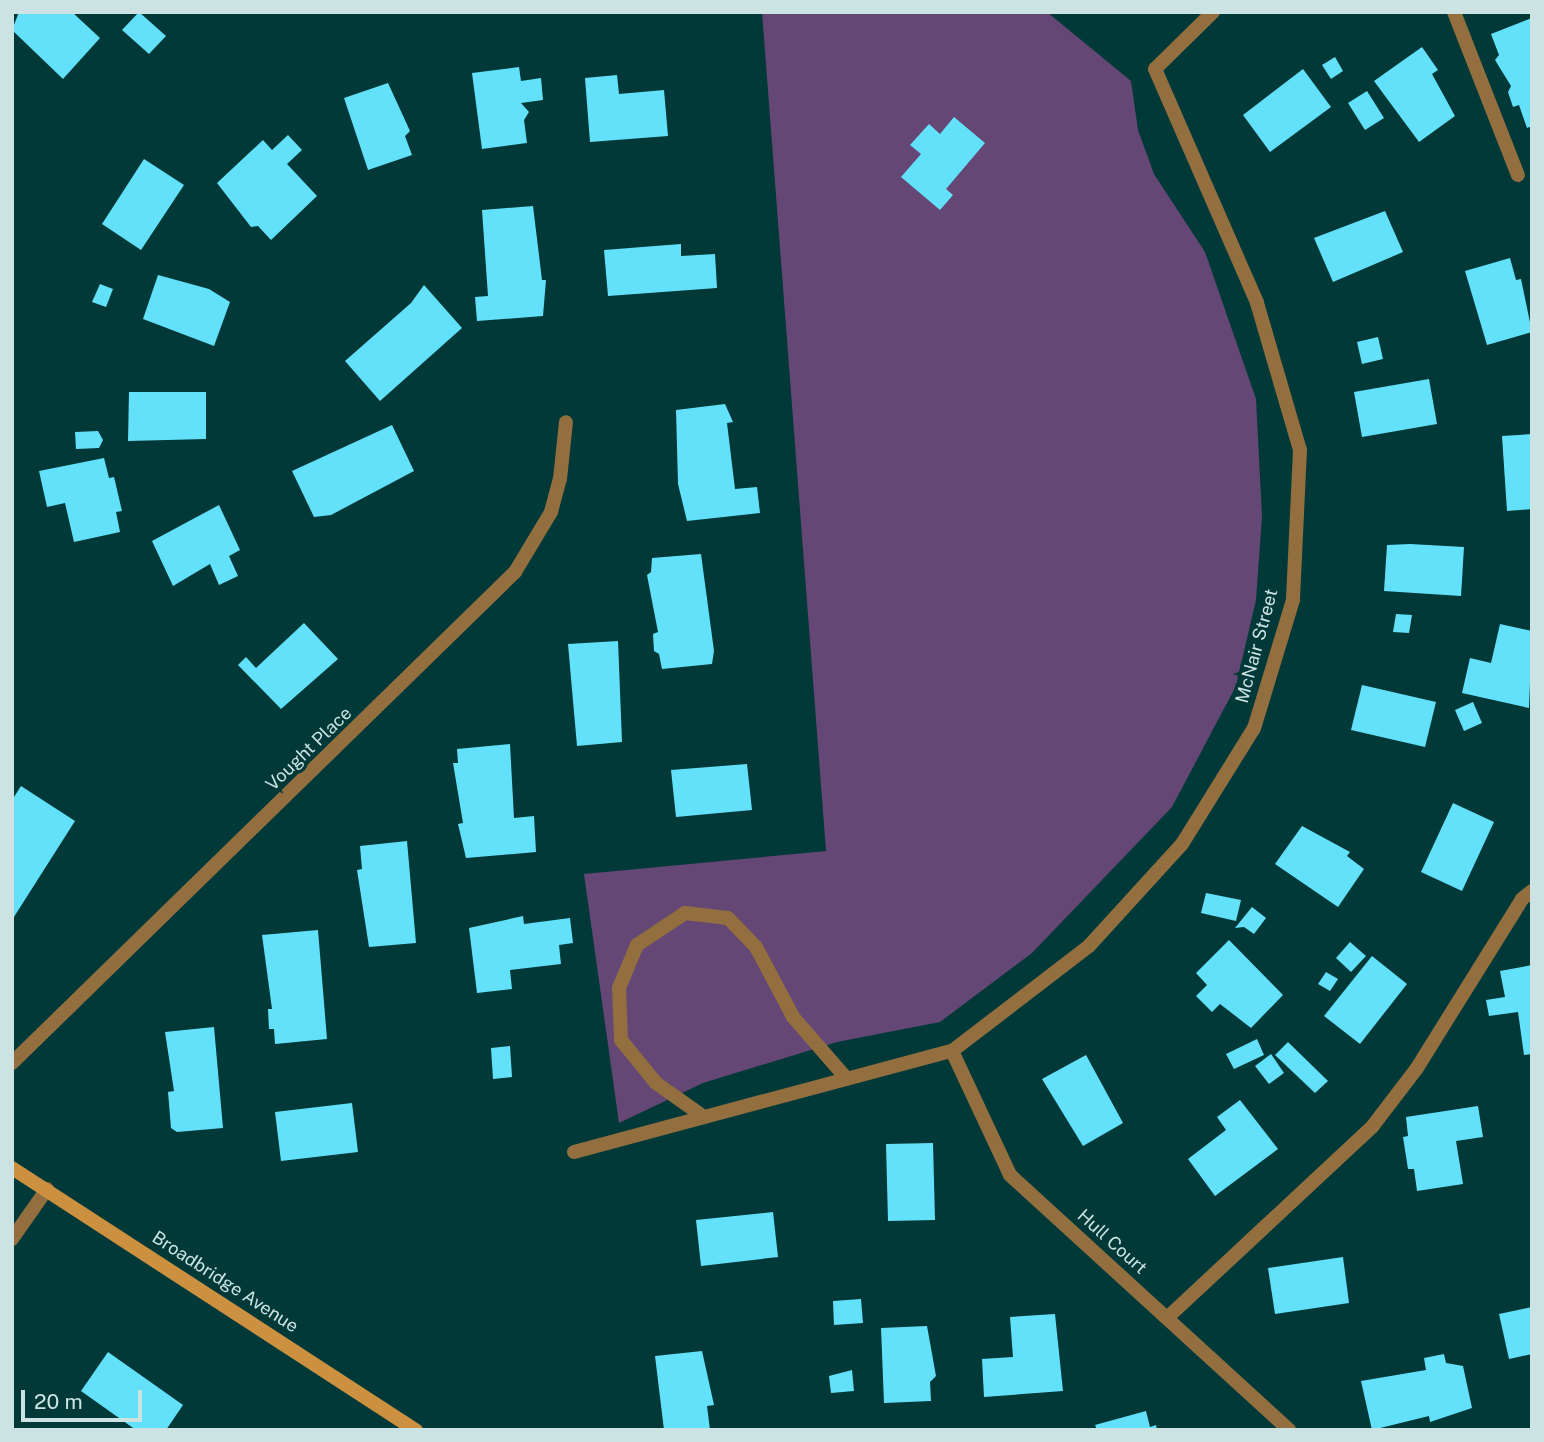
<!DOCTYPE html>
<html>
<head>
<meta charset="utf-8">
<style>
  body { margin:0 }
  #map { position:relative; width:1544px; height:1442px; overflow:hidden; background:#003938; font-family:"Public Sans",sans-serif }
  div>[style] { position:absolute }
  .green>* { inset:0; background:#644774 }
  .building>* { inset:0; background:#63e1fa }
  .lane>* { height:14px; margin:-7px; padding:0 7px; transform-origin:7px; border-radius:7px; background:#936f40 }
  .street>* { height:14px; margin:-7px; padding:0 7px; transform-origin:7px; border-radius:7px; background:#936f40 }
  .secondary>* { height:14px; margin:-7px; padding:0 7px; transform-origin:7px; border-radius:7px; background:#cb9140 }
  span { translate:-50% -50%; white-space:nowrap; text-align:center; line-height:1.15; -webkit-text-stroke:7px #003938; paint-order:stroke }
  .street-label { font-size:18px; color:#cbe4e3 }
  .frame { position:absolute; inset:0; border:14px solid #cbe4e3; pointer-events:none }
  .scale { position:absolute; left:21px; top:1390px; width:121px; height:32px; box-sizing:border-box; border:4px solid #cbe4e3; border-top:0; padding-left:9px; font-size:21px; line-height:24px; white-space:nowrap; color:#cbe4e3; -webkit-text-stroke:5px #003938; paint-order:stroke }
</style>
</head>
<body>
<div id="map">
  <div class="green">
    <i style="clip-path:polygon(762px 12px,1047px 12px,1131px 81px,1138px 130px,1154px 174px,1205px 252px,1256px 399px,1262px 516px,1256px 600px,1236px 686px,1172px 807px,1032px 953px,940px 1022px,837px 1042px,703px 1083px,619px 1123px,584px 874px,826px 851px)"></i>
  </div>
  <div class="building">
    <i style="clip-path:polygon(19px 12px,72px 12px,100px 38px,63px 79px,12px 30px)"></i>
    <i style="clip-path:polygon(139px 12px,166px 36px,149px 54px,122px 30px)"></i>
    <i style="clip-path:polygon(1532px 18px,1532px 126px,1527px 128px,1519px 105px,1513px 107px,1508px 92px,1511px 86px,1495px 60px,1499px 55px,1491px 34px)"></i>
    <i style="clip-path:polygon(1422px 47px,1438px 70px,1432px 74px,1455px 116px,1419px 142px,1374px 81px)"></i>
    <i style="clip-path:polygon(1335px 57px,1343px 71px,1331px 79px,1322px 65px)"></i>
    <i style="clip-path:polygon(519px 67px,521px 81px,541px 78px,543px 100px,521px 103px,529px 112px,524px 120px,527px 143px,482px 149px,472px 73px)"></i>
    <i style="clip-path:polygon(1303px 69px,1331px 107px,1270px 152px,1243px 115px)"></i>
    <i style="clip-path:polygon(617px 75px,619px 94px,664px 90px,668px 136px,590px 142px,585px 78px)"></i>
    <i style="clip-path:polygon(388px 83px,410px 131px,405px 136px,412px 155px,368px 170px,344px 98px)"></i>
    <i style="clip-path:polygon(1367px 91px,1384px 118px,1365px 130px,1348px 103px)"></i>
    <i style="clip-path:polygon(954px 117px,985px 143px,946px 189px,953px 195px,940px 210px,901px 177px,921px 154px,910px 145px,929px 124px,940px 134px)"></i>
    <i style="clip-path:polygon(288px 135px,302px 150px,287px 164px,317px 196px,271px 240px,258px 226px,251px 227px,217px 183px,263px 140px,272px 150px)"></i>
    <i style="clip-path:polygon(144px 159px,184px 185px,141px 250px,102px 224px)"></i>
    <i style="clip-path:polygon(533px 206px,542px 280px,546px 280px,543px 316px,477px 321px,475px 297px,488px 296px,482px 210px)"></i>
    <i style="clip-path:polygon(1385px 211px,1403px 252px,1333px 282px,1314px 238px)"></i>
    <i style="clip-path:polygon(681px 244px,681px 256px,715px 254px,717px 288px,608px 296px,604px 250px)"></i>
    <i style="clip-path:polygon(1510px 258px,1516px 280px,1521px 279px,1532px 332px,1487px 345px,1465px 271px)"></i>
    <i style="clip-path:polygon(158px 275px,209px 289px,230px 302px,214px 346px,143px 319px)"></i>
    <i style="clip-path:polygon(100px 284px,113px 289px,106px 307px,92px 302px)"></i>
    <i style="clip-path:polygon(424px 285px,462px 328px,380px 401px,345px 361px,411px 303px)"></i>
    <i style="clip-path:polygon(1378px 337px,1383px 359px,1362px 364px,1357px 342px)"></i>
    <i style="clip-path:polygon(1429px 379px,1437px 424px,1362px 437px,1354px 392px)"></i>
    <i style="clip-path:polygon(129px 392px,206px 392px,206px 439px,128px 441px)"></i>
    <i style="clip-path:polygon(725px 404px,733px 422px,727px 423px,735px 489px,757px 487px,760px 513px,687px 521px,678px 484px,676px 410px)"></i>
    <i style="clip-path:polygon(392px 425px,414px 471px,331px 515px,314px 517px,292px 471px)"></i>
    <i style="clip-path:polygon(98px 431px,103px 440px,99px 448px,76px 449px,75px 432px)"></i>
    <i style="clip-path:polygon(1532px 434px,1532px 509px,1507px 511px,1502px 436px)"></i>
    <i style="clip-path:polygon(104px 458px,109px 478px,114px 477px,122px 511px,116px 512px,120px 532px,74px 542px,65px 503px,47px 507px,39px 471px)"></i>
    <i style="clip-path:polygon(219px 505px,240px 550px,229px 556px,238px 576px,219px 585px,210px 564px,173px 586px,152px 541px)"></i>
    <i style="clip-path:polygon(1410px 544px,1464px 547px,1461px 596px,1384px 591px,1387px 545px)"></i>
    <i style="clip-path:polygon(701px 554px,714px 651px,712px 664px,662px 669px,659px 654px,654px 651px,653px 634px,658px 632px,647px 575px,651px 572px,652px 558px)"></i>
    <i style="clip-path:polygon(1396px 614px,1412px 615px,1409px 633px,1393px 632px)"></i>
    <i style="clip-path:polygon(304px 623px,338px 659px,281px 709px,238px 665px,246px 657px,256px 668px)"></i>
    <i style="clip-path:polygon(1500px 624px,1532px 631px,1529px 708px,1462px 693px,1470px 658px,1491px 663px)"></i>
    <i style="clip-path:polygon(618px 641px,622px 742px,577px 746px,568px 644px)"></i>
    <i style="clip-path:polygon(1362px 685px,1436px 702px,1425px 747px,1351px 730px)"></i>
    <i style="clip-path:polygon(1473px 702px,1482px 723px,1464px 731px,1455px 710px)"></i>
    <i style="clip-path:polygon(510px 744px,514px 818px,534px 816px,536px 852px,466px 858px,458px 824px,463px 823px,453px 763px,458px 763px,457px 749px)"></i>
    <i style="clip-path:polygon(747px 764px,752px 810px,676px 817px,671px 770px)"></i>
    <i style="clip-path:polygon(21px 786px,75px 821px,12px 920px,12px 800px)"></i>
    <i style="clip-path:polygon(1453px 803px,1494px 822px,1462px 891px,1421px 872px)"></i>
    <i style="clip-path:polygon(1302px 826px,1350px 852px,1347px 856px,1364px 869px,1338px 907px,1275px 864px)"></i>
    <i style="clip-path:polygon(407px 841px,416px 943px,369px 947px,357px 870px,362px 869px,360px 846px)"></i>
    <i style="clip-path:polygon(1206px 893px,1241px 900px,1236px 921px,1201px 913px)"></i>
    <i style="clip-path:polygon(1252px 907px,1266px 918px,1254px 934px,1244px 927px,1235px 928px)"></i>
    <i style="clip-path:polygon(523px 916px,524px 924px,570px 918px,573px 943px,559px 945px,561px 964px,510px 970px,512px 989px,477px 993px,469px 928px)"></i>
    <i style="clip-path:polygon(318px 930px,327px 1039px,275px 1044px,274px 1029px,269px 1029px,268px 1009px,272px 1009px,262px 935px)"></i>
    <i style="clip-path:polygon(1229px 940px,1283px 995px,1251px 1028px,1220px 1004px,1212px 1012px,1196px 996px,1207px 985px,1196px 973px)"></i>
    <i style="clip-path:polygon(1350px 942px,1366px 956px,1351px 972px,1336px 958px)"></i>
    <i style="clip-path:polygon(1372px 956px,1407px 984px,1360px 1044px,1324px 1016px)"></i>
    <i style="clip-path:polygon(1532px 965px,1532px 1054px,1524px 1055px,1518px 1012px,1489px 1016px,1486px 1000px,1505px 997px,1500px 971px)"></i>
    <i style="clip-path:polygon(1326px 972px,1338px 979px,1330px 991px,1318px 984px)"></i>
    <i style="clip-path:polygon(214px 1027px,223px 1128px,177px 1132px,171px 1128px,168px 1092px,174px 1091px,165px 1032px)"></i>
    <i style="clip-path:polygon(1257px 1039px,1264px 1055px,1234px 1069px,1226px 1054px)"></i>
    <i style="clip-path:polygon(1288px 1042px,1328px 1081px,1315px 1093px,1275px 1055px)"></i>
    <i style="clip-path:polygon(510px 1046px,512px 1077px,493px 1079px,491px 1048px)"></i>
    <i style="clip-path:polygon(1271px 1054px,1284px 1073px,1269px 1084px,1255px 1066px)"></i>
    <i style="clip-path:polygon(1086px 1055px,1123px 1123px,1083px 1146px,1042px 1079px)"></i>
    <i style="clip-path:polygon(1240px 1100px,1278px 1149px,1215px 1196px,1188px 1159px,1226px 1130px,1217px 1117px)"></i>
    <i style="clip-path:polygon(352px 1103px,358px 1152px,281px 1161px,275px 1112px)"></i>
    <i style="clip-path:polygon(1478px 1106px,1483px 1137px,1456px 1141px,1463px 1184px,1417px 1191px,1414px 1169px,1408px 1169px,1403px 1137px,1408px 1136px,1406px 1117px)"></i>
    <i style="clip-path:polygon(933px 1143px,935px 1220px,888px 1221px,886px 1144px)"></i>
    <i style="clip-path:polygon(773px 1212px,778px 1257px,701px 1266px,696px 1220px)"></i>
    <i style="clip-path:polygon(1343px 1257px,1349px 1303px,1275px 1314px,1268px 1268px)"></i>
    <i style="clip-path:polygon(861px 1299px,863px 1323px,834px 1325px,833px 1301px)"></i>
    <i style="clip-path:polygon(1532px 1307px,1532px 1354px,1509px 1359px,1499px 1314px)"></i>
    <i style="clip-path:polygon(1055px 1314px,1063px 1391px,984px 1397px,982px 1359px,1013px 1357px,1010px 1317px)"></i>
    <i style="clip-path:polygon(927px 1326px,936px 1376px,930px 1382px,931px 1401px,884px 1403px,881px 1328px)"></i>
    <i style="clip-path:polygon(702px 1351px,714px 1405px,707px 1406px,710px 1430px,664px 1430px,655px 1356px)"></i>
    <i style="clip-path:polygon(108px 1352px,183px 1405px,166px 1430px,136px 1430px,81px 1391px)"></i>
    <i style="clip-path:polygon(1444px 1354px,1446px 1363px,1463px 1366px,1472px 1408px,1430px 1422px,1429px 1416px,1372px 1430px,1361px 1381px,1426px 1370px,1424px 1358px)"></i>
    <i style="clip-path:polygon(852px 1370px,854px 1391px,831px 1393px,829px 1376px)"></i>
    <i style="clip-path:polygon(1146px 1411px,1150px 1427px,1156px 1425px,1157px 1430px,1097px 1430px,1095px 1425px)"></i>
  </div>
  <div class="lane">
    <i style="left:1454px;top:12px;width:175px;rotate:68.6deg"></i>
    <i style="left:704px;top:1117px;width:59px;rotate:-144.7deg"></i>
    <i style="left:656px;top:1083px;width:55px;rotate:-129.1deg"></i>
    <i style="left:621px;top:1040px;width:52px;rotate:-92.2deg"></i>
    <i style="left:619px;top:988px;width:47px;rotate:-67.3deg"></i>
    <i style="left:637px;top:945px;width:58px;rotate:-33.7deg"></i>
    <i style="left:685px;top:913px;width:43px;rotate:6.6deg"></i>
    <i style="left:728px;top:918px;width:40px;rotate:46deg"></i>
    <i style="left:756px;top:947px;width:79px;rotate:62.1deg"></i>
    <i style="left:793px;top:1017px;width:82px;rotate:48.9deg"></i>
    <i style="left:574px;top:1152px;width:391px;rotate:-15deg"></i>
    <i style="left:1167px;top:1318px;width:280px;rotate:-43deg"></i>
    <i style="left:1372px;top:1127px;width:74px;rotate:-52.7deg"></i>
    <i style="left:1417px;top:1068px;width:199px;rotate:-58.1deg"></i>
    <i style="left:1522px;top:899px;width:13px;rotate:-39deg"></i>
  </div>
  <div class="street">
    <i style="left:1213px;top:12px;width:81px;rotate:135.5deg"></i>
    <i style="left:1155px;top:69px;width:255px;rotate:66.4deg"></i>
    <i style="left:1257px;top:303px;width:153px;rotate:73.7deg"></i>
    <i style="left:1300px;top:450px;width:150px;rotate:92.7deg"></i>
    <i style="left:1293px;top:600px;width:134px;rotate:106.9deg"></i>
    <i style="left:1254px;top:728px;width:137px;rotate:121.8deg"></i>
    <i style="left:1182px;top:844px;width:138px;rotate:132.4deg"></i>
    <i style="left:1089px;top:946px;width:173px;rotate:142.5deg"></i>
    <i style="left:952px;top:1051px;width:137px;rotate:64.9deg"></i>
    <i style="left:1010px;top:1175px;width:378px;rotate:42.4deg"></i>
    <i style="left:12px;top:1063px;width:703px;rotate:-44.31deg"></i>
    <i style="left:515px;top:572px;width:70px;rotate:-59deg"></i>
    <i style="left:551px;top:512px;width:34px;rotate:-75deg"></i>
    <i style="left:560px;top:479px;width:57px;rotate:-84deg"></i>
    <i style="left:12px;top:1239px;width:61px;rotate:-55deg"></i>
  </div>
  <div class="secondary">
    <i style="left:12px;top:1168px;width:482px;rotate:33deg"></i>
  </div>
  <div class="street-label">
    <span style="left:1257px;top:646px;rotate:-75deg">McNair Street</span>
    <span style="left:309px;top:749px;rotate:-44deg">Vought Place</span>
    <span style="left:1112px;top:1242px;rotate:42deg">Hull Court</span>
    <span style="left:225px;top:1282px;rotate:33deg">Broadbridge Avenue</span>
  </div>
  <div class="frame"></div>
  <div class="scale">20 m</div>
</div>
</body>
</html>
